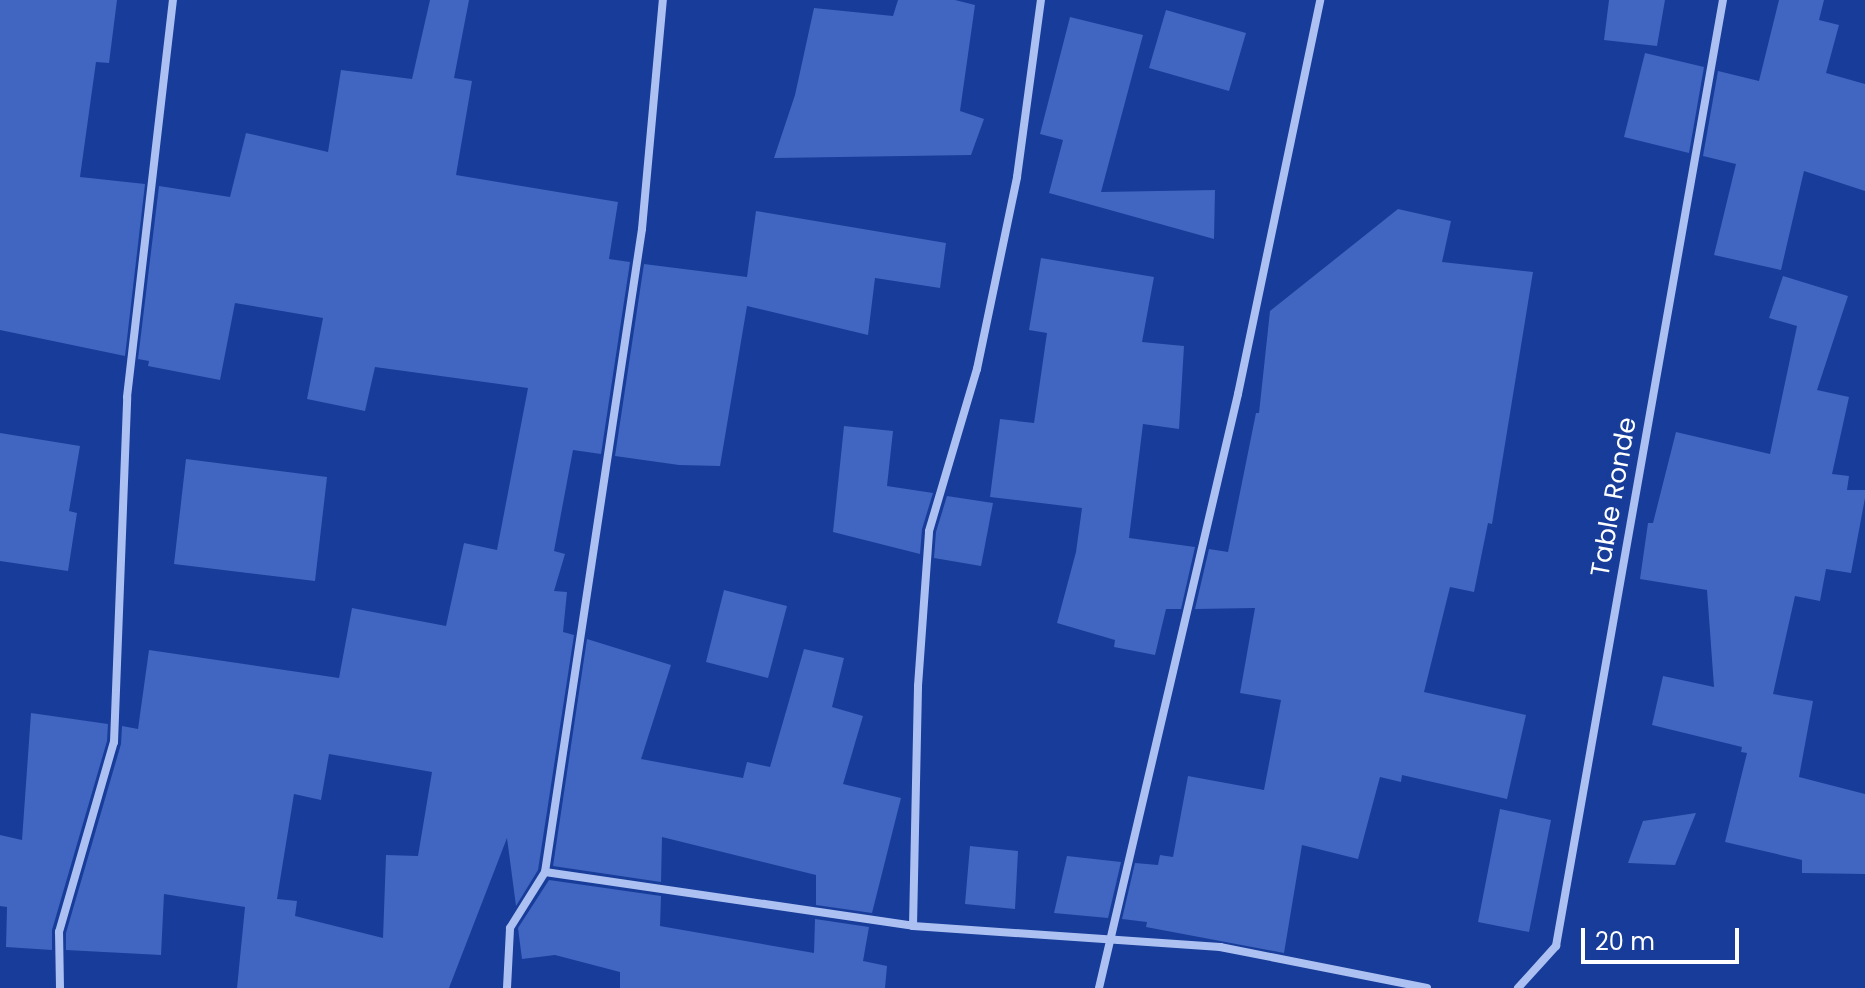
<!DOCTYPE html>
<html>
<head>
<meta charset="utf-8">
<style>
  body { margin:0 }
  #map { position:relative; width:1865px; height:988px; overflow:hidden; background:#173c99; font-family:Poppins,sans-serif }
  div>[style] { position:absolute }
  .building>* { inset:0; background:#4066c1 }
  .street>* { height:8px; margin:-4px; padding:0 4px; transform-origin:4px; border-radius:4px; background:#acc1f2 }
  span { translate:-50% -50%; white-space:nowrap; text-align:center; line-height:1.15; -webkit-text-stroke:8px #173c99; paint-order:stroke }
  .street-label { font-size:26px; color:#fff }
  .scale { position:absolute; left:1581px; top:928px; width:158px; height:36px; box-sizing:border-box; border:4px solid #fff; border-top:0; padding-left:10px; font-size:24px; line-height:28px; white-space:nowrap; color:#fff; -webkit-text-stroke:6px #173c99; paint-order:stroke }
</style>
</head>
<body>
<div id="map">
  <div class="building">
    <i style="clip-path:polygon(0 0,117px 0,109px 63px,96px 62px,80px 177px,145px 184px,125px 356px,0 330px)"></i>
    <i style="clip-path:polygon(evenodd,430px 0,469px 0,454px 78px,472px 81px,456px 175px,618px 202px,609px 259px,630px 262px,601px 454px,573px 450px,554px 551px,565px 554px,554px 591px,567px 592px,563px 632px,574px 635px,538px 870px,516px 906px,507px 838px,449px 988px,237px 988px,245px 907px,164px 894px,161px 955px,66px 950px,66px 933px,121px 744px,122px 726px,138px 729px,149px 650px,339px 678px,352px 608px,446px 626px,464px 543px,497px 550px,528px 388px,375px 367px,365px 411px,307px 399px,323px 318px,235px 303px,220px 380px,148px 366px,149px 361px,138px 359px,159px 186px,230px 197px,246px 133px,328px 152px,341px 70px,412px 79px,430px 0,329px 754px,432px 772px,418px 856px,386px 855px,383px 938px,295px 916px,297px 901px,277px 899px,294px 794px,321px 800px,329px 754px)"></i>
    <i style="clip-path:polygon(898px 0,955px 0,975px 5px,960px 111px,984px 119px,971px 155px,774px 158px,795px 95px,814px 8px,893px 16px)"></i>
    <i style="clip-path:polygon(1609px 0,1665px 0,1657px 46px,1604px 40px)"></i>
    <i style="clip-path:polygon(1779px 0,1824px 0,1819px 20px,1839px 25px,1826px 73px,1865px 84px,1865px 191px,1804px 171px,1781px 270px,1714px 255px,1736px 164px,1703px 156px,1718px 71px,1759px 81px)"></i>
    <i style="clip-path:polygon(1166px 10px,1246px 33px,1229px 91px,1149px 68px)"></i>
    <i style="clip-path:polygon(1070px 17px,1143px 35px,1101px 192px,1215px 190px,1214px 239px,1049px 193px,1063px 140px,1040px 134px)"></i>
    <i style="clip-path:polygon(1645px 53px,1704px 67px,1689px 153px,1624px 137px)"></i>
    <i style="clip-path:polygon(1398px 209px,1451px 221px,1442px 262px,1533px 272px,1492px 524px,1488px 523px,1474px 592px,1450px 587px,1424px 692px,1526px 715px,1507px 799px,1402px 775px,1401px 782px,1380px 777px,1358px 859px,1302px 845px,1284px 953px,1146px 927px,1147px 922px,1122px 919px,1135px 863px,1158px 865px,1160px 855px,1173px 857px,1188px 776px,1264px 790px,1281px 700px,1240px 693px,1255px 608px,1195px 609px,1209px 549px,1228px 552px,1256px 413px,1259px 413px,1270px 311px)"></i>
    <i style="clip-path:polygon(756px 211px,946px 243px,940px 288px,875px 278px,868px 335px,747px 306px,720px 466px,679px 465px,615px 456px,644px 264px,747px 277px)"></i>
    <i style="clip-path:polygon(1041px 258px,1154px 277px,1142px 342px,1184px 346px,1179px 429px,1143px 424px,1129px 538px,1195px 547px,1181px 609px,1166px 609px,1155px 655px,1114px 647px,1115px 640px,1057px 623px,1076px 552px,1082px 508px,990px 497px,1000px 419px,1034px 423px,1047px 333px,1029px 330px)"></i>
    <i style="clip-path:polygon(1783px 276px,1848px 296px,1817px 390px,1849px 397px,1832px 474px,1849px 476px,1847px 490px,1865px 490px,1865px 498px,1851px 573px,1826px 569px,1820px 601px,1795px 596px,1773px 694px,1813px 701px,1799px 777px,1865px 794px,1865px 874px,1802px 873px,1802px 860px,1725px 842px,1747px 753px,1741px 752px,1742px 747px,1652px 725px,1663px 676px,1714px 687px,1707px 590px,1640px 579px,1648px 523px,1653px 523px,1676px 432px,1770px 454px,1797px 326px,1769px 318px)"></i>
    <i style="clip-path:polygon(844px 426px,893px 431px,887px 486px,933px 493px,922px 529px,920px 554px,833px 532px)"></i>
    <i style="clip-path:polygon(0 433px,80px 446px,69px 511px,77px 513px,68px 571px,0 561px)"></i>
    <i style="clip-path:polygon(186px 459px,327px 477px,315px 581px,174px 564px)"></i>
    <i style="clip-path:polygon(947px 496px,993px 503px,981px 566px,934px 558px,936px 532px)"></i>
    <i style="clip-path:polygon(724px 590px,787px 606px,768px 678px,706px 662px)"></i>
    <i style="clip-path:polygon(587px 639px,671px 665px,641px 759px,743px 778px,747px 762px,770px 767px,804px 649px,844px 658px,832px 707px,863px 716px,843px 784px,901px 798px,872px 913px,816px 905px,816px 875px,662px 837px,661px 882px,553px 866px)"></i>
    <i style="clip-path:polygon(31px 713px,108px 724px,107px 741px,52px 930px,52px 950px,6px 947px,7px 907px,0 906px,0 835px,22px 840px)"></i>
    <i style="clip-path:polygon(1500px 809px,1551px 820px,1529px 932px,1478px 922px)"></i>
    <i style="clip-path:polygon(1696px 813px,1675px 865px,1628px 863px,1643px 821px)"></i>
    <i style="clip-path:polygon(970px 846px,1018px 851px,1015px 909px,965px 904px)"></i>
    <i style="clip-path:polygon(1067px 856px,1121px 862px,1108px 918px,1054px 913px)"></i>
    <i style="clip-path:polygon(549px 880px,661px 896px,660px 926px,814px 953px,815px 919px,869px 927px,863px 961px,887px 966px,885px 988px,620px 988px,620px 972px,555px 955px,522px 959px,518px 928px)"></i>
  </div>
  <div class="street">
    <i style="left:545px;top:872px;width:372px;rotate:8.3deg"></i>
    <i style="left:913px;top:926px;width:308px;rotate:3.9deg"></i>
    <i style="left:1220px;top:947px;width:211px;rotate:11.2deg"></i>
    <i style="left:913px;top:926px;width:240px;rotate:-88.8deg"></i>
    <i style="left:918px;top:686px;width:155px;rotate:-85.9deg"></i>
    <i style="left:929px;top:531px;width:169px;rotate:-73.5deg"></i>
    <i style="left:977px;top:369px;width:196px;rotate:-78.2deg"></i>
    <i style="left:1017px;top:177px;width:179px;rotate:-82.3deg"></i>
    <i style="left:60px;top:988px;width:56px;rotate:-91deg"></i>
    <i style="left:59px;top:932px;width:198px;rotate:-73.9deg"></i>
    <i style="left:114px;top:742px;width:345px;rotate:-87.8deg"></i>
    <i style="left:127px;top:397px;width:400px;rotate:-83.4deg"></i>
    <i style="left:507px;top:988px;width:60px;rotate:-87.1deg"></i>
    <i style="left:510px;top:928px;width:66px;rotate:-58deg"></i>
    <i style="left:545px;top:872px;width:650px;rotate:-81.42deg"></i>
    <i style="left:642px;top:229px;width:230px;rotate:-84.8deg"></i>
    <i style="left:1099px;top:988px;width:610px;rotate:-76.83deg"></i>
    <i style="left:1238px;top:394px;width:402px;rotate:-78.2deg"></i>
    <i style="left:1518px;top:988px;width:57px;rotate:-47.9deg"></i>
    <i style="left:1556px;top:946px;width:961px;rotate:-79.99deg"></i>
  </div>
  <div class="street-label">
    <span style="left:1614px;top:497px;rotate:-80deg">Table Ronde</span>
  </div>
  <div class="scale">20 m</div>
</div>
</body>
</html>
